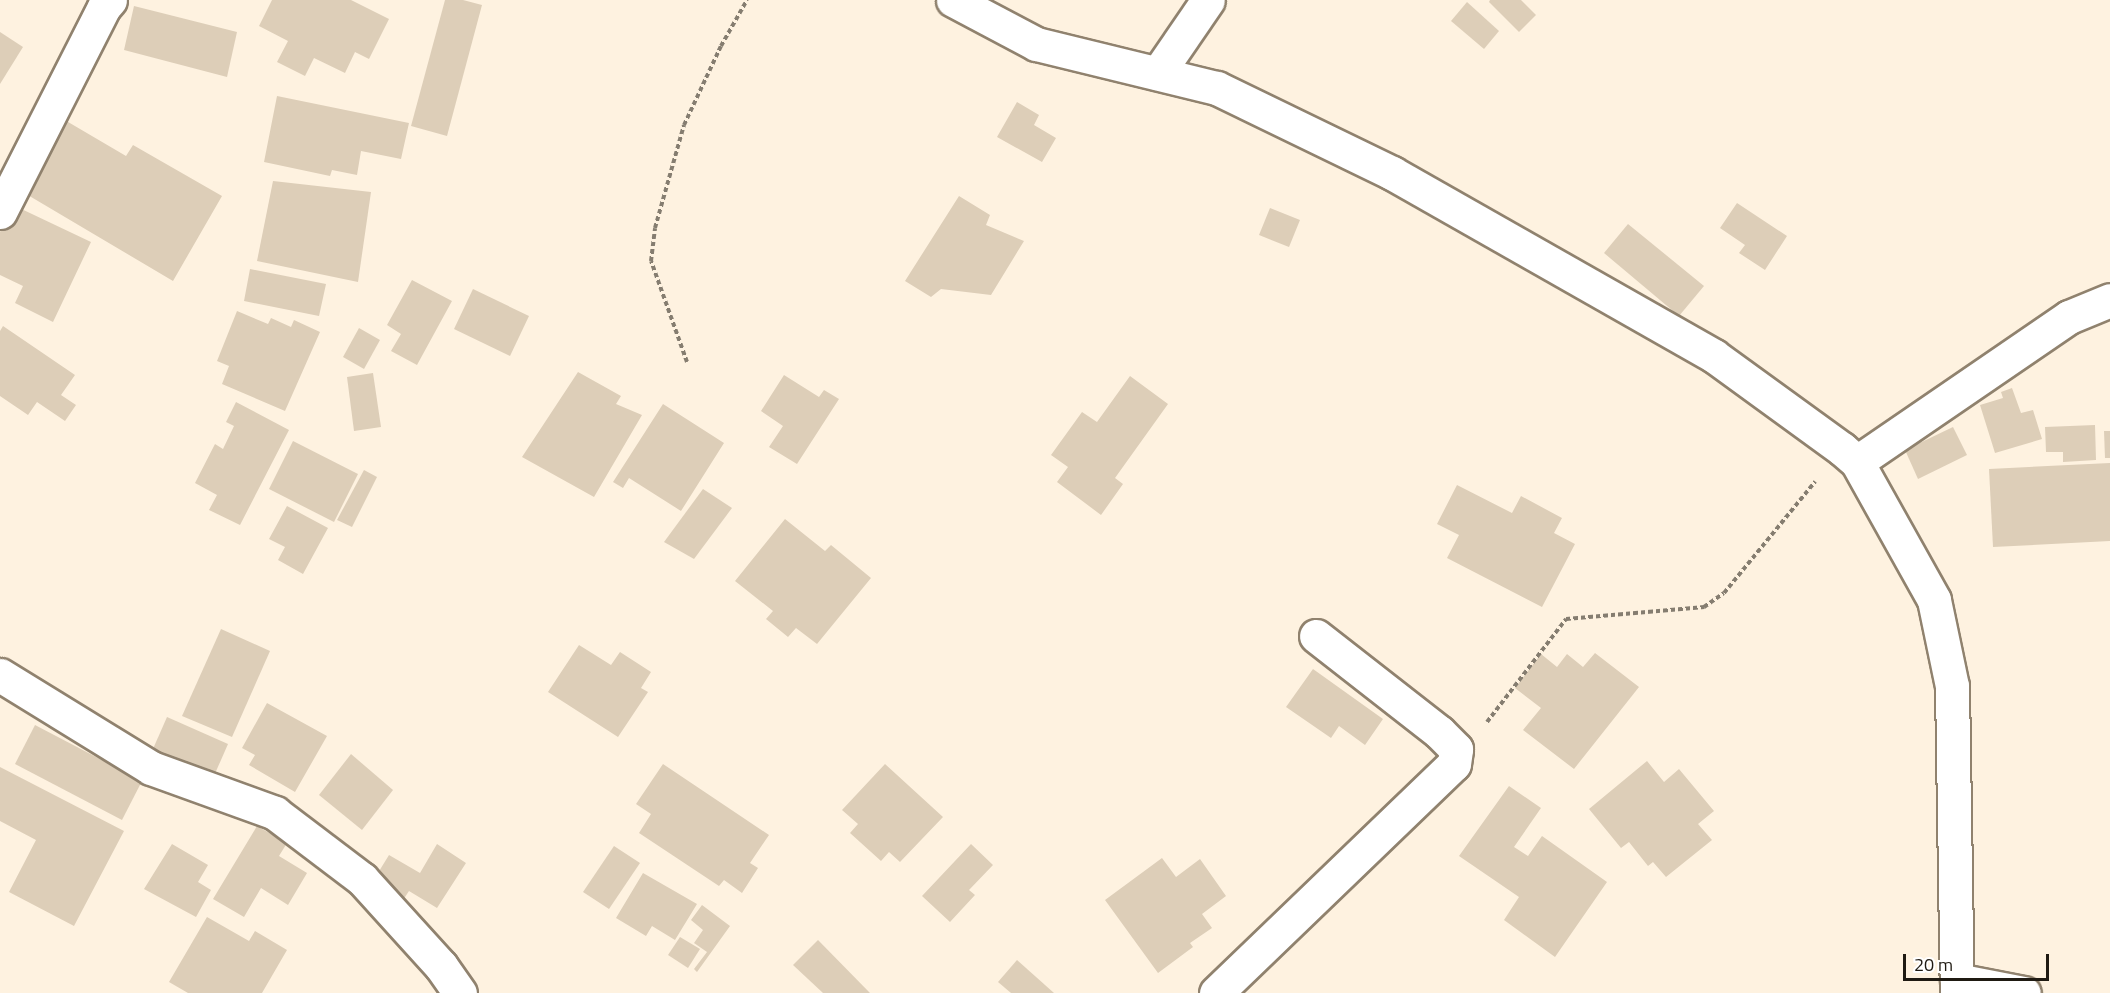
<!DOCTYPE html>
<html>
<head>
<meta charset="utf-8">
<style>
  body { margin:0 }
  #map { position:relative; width:2110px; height:993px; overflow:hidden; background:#fef2e0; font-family:"Titillium Web",sans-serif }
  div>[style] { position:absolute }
  .building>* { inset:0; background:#ddceb8 }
  .path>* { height:4px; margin-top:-2px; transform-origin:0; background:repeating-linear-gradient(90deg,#857d70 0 4.5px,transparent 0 7.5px) }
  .roads { filter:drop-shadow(2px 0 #90826e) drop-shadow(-2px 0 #90826e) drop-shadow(0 2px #90826e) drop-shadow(0 -2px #90826e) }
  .street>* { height:33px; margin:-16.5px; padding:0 16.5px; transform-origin:16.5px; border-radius:16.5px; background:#fff }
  span { translate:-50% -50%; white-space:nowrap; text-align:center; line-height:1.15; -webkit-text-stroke:6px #fff; paint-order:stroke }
  .scale { position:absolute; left:1903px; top:954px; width:146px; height:27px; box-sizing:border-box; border:3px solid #1f1a12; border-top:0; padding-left:8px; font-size:18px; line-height:21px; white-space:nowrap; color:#1f1a12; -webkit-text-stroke:4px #fff; paint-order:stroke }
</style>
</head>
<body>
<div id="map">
  <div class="building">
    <i style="clip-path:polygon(272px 0,351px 0,389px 19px,369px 59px,355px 52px,345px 73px,314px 58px,305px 76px,277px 62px,288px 41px,259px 26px)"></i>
    <i style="clip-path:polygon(445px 0,463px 0,482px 5px,447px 136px,411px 126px)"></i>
    <i style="clip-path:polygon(1490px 0,1521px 0,1536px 15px,1519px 32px,1489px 2px)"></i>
    <i style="clip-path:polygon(1467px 2px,1499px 31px,1484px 49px,1451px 21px)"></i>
    <i style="clip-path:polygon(134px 6px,237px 32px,227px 77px,124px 50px)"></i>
    <i style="clip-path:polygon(0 32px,23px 47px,0 84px)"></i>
    <i style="clip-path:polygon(277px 96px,409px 123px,401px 159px,361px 151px,357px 175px,332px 170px,330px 176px,264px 162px)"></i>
    <i style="clip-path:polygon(1017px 102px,1039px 115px,1034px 125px,1056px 138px,1042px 162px,997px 137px)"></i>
    <i style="clip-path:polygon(63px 119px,126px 156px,133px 145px,222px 196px,173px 281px,21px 191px)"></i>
    <i style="clip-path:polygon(273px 181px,371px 192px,358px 282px,257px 261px)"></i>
    <i style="clip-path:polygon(959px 196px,990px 215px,986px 225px,1024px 241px,991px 295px,941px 289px,931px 297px,905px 281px)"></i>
    <i style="clip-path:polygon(1737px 203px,1787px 236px,1765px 270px,1739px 253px,1745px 245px,1720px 228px)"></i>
    <i style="clip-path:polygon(13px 205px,91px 242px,53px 322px,15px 303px,23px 286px,0 275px,0 232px)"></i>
    <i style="clip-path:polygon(1270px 208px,1300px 220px,1289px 247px,1259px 235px)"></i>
    <i style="clip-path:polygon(1628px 224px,1704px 286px,1679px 316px,1604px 253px)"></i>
    <i style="clip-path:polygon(250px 269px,326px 284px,319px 316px,244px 301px)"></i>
    <i style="clip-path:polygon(412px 280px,452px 301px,417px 365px,391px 351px,401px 334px,387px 325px)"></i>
    <i style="clip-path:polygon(473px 289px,529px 316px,510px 356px,454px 329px)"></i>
    <i style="clip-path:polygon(237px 311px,268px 324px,271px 318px,291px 327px,294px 320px,320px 332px,285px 411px,222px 384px,229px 366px,217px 361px)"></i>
    <i style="clip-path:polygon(3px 326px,75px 375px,61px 395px,76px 405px,65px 421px,37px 402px,28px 415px,0 396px,0 331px)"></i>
    <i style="clip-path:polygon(359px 328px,380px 340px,364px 369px,343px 357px)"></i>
    <i style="clip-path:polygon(578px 372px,621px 396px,616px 404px,642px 415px,594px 497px,522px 457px)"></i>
    <i style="clip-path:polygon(373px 373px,381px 427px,354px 431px,347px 377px)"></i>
    <i style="clip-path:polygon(784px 375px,819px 397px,824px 390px,839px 399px,797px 464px,769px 447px,783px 426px,761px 411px)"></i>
    <i style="clip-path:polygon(1130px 376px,1168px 404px,1115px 478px,1123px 484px,1101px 515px,1057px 482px,1068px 467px,1051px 455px,1082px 412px,1097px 422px)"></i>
    <i style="clip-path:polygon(2012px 388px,2021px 413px,2033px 410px,2042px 439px,1995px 453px,1980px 405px,2003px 398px,2001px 392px)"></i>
    <i style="clip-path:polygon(236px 402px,289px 430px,240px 525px,209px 510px,217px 495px,195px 483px,215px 444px,223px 449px,234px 426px,226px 422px)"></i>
    <i style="clip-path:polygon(663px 404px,724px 443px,681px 511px,629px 478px,623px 488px,613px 482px)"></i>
    <i style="clip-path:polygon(2095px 425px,2096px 460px,2063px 462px,2063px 452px,2046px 452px,2045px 427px)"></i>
    <i style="clip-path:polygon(1953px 427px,1967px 455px,1918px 479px,1905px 450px)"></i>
    <i style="clip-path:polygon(2104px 431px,2110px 431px,2110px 458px,2105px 458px)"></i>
    <i style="clip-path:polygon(293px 441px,358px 474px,334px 522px,269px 489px)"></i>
    <i style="clip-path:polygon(2110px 463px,2110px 541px,1993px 547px,1989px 469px)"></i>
    <i style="clip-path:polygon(364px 470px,377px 477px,352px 527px,337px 520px)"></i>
    <i style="clip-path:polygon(1457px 485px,1512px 513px,1521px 496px,1562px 518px,1554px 533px,1575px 544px,1542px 607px,1447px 558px,1459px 535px,1437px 524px)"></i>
    <i style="clip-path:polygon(703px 489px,732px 508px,694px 559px,664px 542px)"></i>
    <i style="clip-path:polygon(287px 506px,328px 528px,303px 574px,278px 560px,285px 547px,269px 539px)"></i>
    <i style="clip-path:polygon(785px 519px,825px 551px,831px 545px,871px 578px,817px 644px,796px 628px,788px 637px,766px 619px,773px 611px,735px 581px)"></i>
    <i style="clip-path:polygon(221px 629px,270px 651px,232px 737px,182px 716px)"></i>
    <i style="clip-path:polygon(579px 645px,611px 665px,620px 652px,651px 672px,641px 688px,648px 692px,618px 737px,548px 692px)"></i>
    <i style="clip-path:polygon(1595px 653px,1639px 687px,1574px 769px,1523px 730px,1541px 708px,1515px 688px,1541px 654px,1557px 667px,1567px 654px,1583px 667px)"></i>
    <i style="clip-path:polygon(1313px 669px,1383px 719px,1365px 745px,1339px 726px,1331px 738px,1286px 707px)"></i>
    <i style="clip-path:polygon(267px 703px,327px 736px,295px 792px,249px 765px,255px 755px,242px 748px)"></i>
    <i style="clip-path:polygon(167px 717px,228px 744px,210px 785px,149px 758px)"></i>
    <i style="clip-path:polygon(35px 725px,142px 781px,122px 820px,15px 764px)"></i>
    <i style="clip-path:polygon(351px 754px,393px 790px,362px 830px,319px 795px)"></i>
    <i style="clip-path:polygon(1647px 761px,1664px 782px,1679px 769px,1714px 811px,1698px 824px,1712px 840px,1666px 877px,1653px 862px,1648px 866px,1629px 842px,1621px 848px,1589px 809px)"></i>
    <i style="clip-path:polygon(663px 764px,769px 835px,750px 863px,758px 868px,742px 893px,724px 880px,719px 886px,639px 833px,651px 814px,636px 804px)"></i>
    <i style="clip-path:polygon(885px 764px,943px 817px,900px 862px,889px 852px,881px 861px,850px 833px,858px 824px,842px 810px)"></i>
    <i style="clip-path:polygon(0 767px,124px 831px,74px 926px,9px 892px,36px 840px,0 821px)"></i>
    <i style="clip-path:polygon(1509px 786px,1541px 808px,1514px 847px,1528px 856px,1542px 836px,1607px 882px,1555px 957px,1504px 920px,1519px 897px,1459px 856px)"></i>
    <i style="clip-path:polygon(257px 826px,287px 843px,279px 856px,307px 873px,288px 905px,261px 888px,244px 917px,213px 899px)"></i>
    <i style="clip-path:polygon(172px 844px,208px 865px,198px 882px,211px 890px,196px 917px,144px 889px)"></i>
    <i style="clip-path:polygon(437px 844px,466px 863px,437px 908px,409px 891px,403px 900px,373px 881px,389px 855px,420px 873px)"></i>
    <i style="clip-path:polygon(971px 844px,993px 865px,969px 890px,975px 895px,950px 922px,922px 896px)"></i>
    <i style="clip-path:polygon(614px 846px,640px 863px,609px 909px,583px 892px)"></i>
    <i style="clip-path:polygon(1162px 858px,1176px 877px,1200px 859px,1226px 896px,1202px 914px,1212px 928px,1190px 943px,1193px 947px,1158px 973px,1105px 900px)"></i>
    <i style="clip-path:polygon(643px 873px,697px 904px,675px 940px,652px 926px,646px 936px,616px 918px)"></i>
    <i style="clip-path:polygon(702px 905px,730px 926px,697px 972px,694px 969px,707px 952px,694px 943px,703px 930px,691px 920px)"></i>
    <i style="clip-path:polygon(207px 917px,249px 941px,255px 931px,287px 950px,262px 993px,188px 993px,169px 982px)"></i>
    <i style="clip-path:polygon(680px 937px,700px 949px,688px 968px,668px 955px)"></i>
    <i style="clip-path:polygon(818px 940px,870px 993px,823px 993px,793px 965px)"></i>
    <i style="clip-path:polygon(1017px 960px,1054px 993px,1011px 993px,998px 982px)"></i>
  </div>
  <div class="path">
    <i style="left:687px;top:362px;width:107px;rotate:-109.6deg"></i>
    <i style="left:651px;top:261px;width:33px;rotate:-83deg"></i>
    <i style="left:655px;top:228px;width:107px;rotate:-74.3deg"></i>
    <i style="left:684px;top:125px;width:87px;rotate:-64.9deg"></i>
    <i style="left:721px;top:46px;width:53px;rotate:-60.5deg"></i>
    <i style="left:1487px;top:722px;width:130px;rotate:-52.5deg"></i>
    <i style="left:1566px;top:619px;width:139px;rotate:-5deg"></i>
    <i style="left:1704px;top:607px;width:24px;rotate:-35deg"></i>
    <i style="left:1724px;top:593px;width:144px;rotate:-50.7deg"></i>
  </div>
  <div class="roads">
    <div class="street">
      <i style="left:953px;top:0;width:94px;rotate:27.9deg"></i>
      <i style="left:1036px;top:44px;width:186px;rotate:13.7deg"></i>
      <i style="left:1217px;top:88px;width:195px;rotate:25.9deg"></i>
      <i style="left:1392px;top:173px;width:370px;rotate:29.6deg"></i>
      <i style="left:1714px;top:356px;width:158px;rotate:36deg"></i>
      <i style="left:1842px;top:449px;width:20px;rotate:41deg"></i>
      <i style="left:1857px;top:462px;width:158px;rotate:60.8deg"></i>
      <i style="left:1934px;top:600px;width:88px;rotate:78.2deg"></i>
      <i style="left:1952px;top:686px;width:307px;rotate:89.1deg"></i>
      <i style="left:1158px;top:73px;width:88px;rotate:-55.6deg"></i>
      <i style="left:0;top:212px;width:230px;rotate:-63.1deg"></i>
      <i style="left:104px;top:7px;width:9px;rotate:-49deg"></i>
      <i style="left:1857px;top:462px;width:257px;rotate:-34.4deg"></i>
      <i style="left:2069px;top:317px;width:44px;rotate:-22.5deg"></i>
      <i style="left:0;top:675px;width:177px;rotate:31.6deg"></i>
      <i style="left:151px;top:768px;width:132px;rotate:19.9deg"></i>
      <i style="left:275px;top:813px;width:109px;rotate:37.2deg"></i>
      <i style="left:362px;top:879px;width:118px;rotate:47.8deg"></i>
      <i style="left:441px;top:966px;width:33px;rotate:55deg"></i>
      <i style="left:1957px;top:980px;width:68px;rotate:11deg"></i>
      <i style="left:1216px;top:993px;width:330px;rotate:-43.9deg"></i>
      <i style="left:1454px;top:764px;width:15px;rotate:-82deg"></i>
      <i style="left:1456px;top:749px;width:24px;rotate:-135deg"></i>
      <i style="left:1439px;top:732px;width:156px;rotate:-142deg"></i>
    </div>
  </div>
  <div class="scale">20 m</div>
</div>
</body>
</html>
